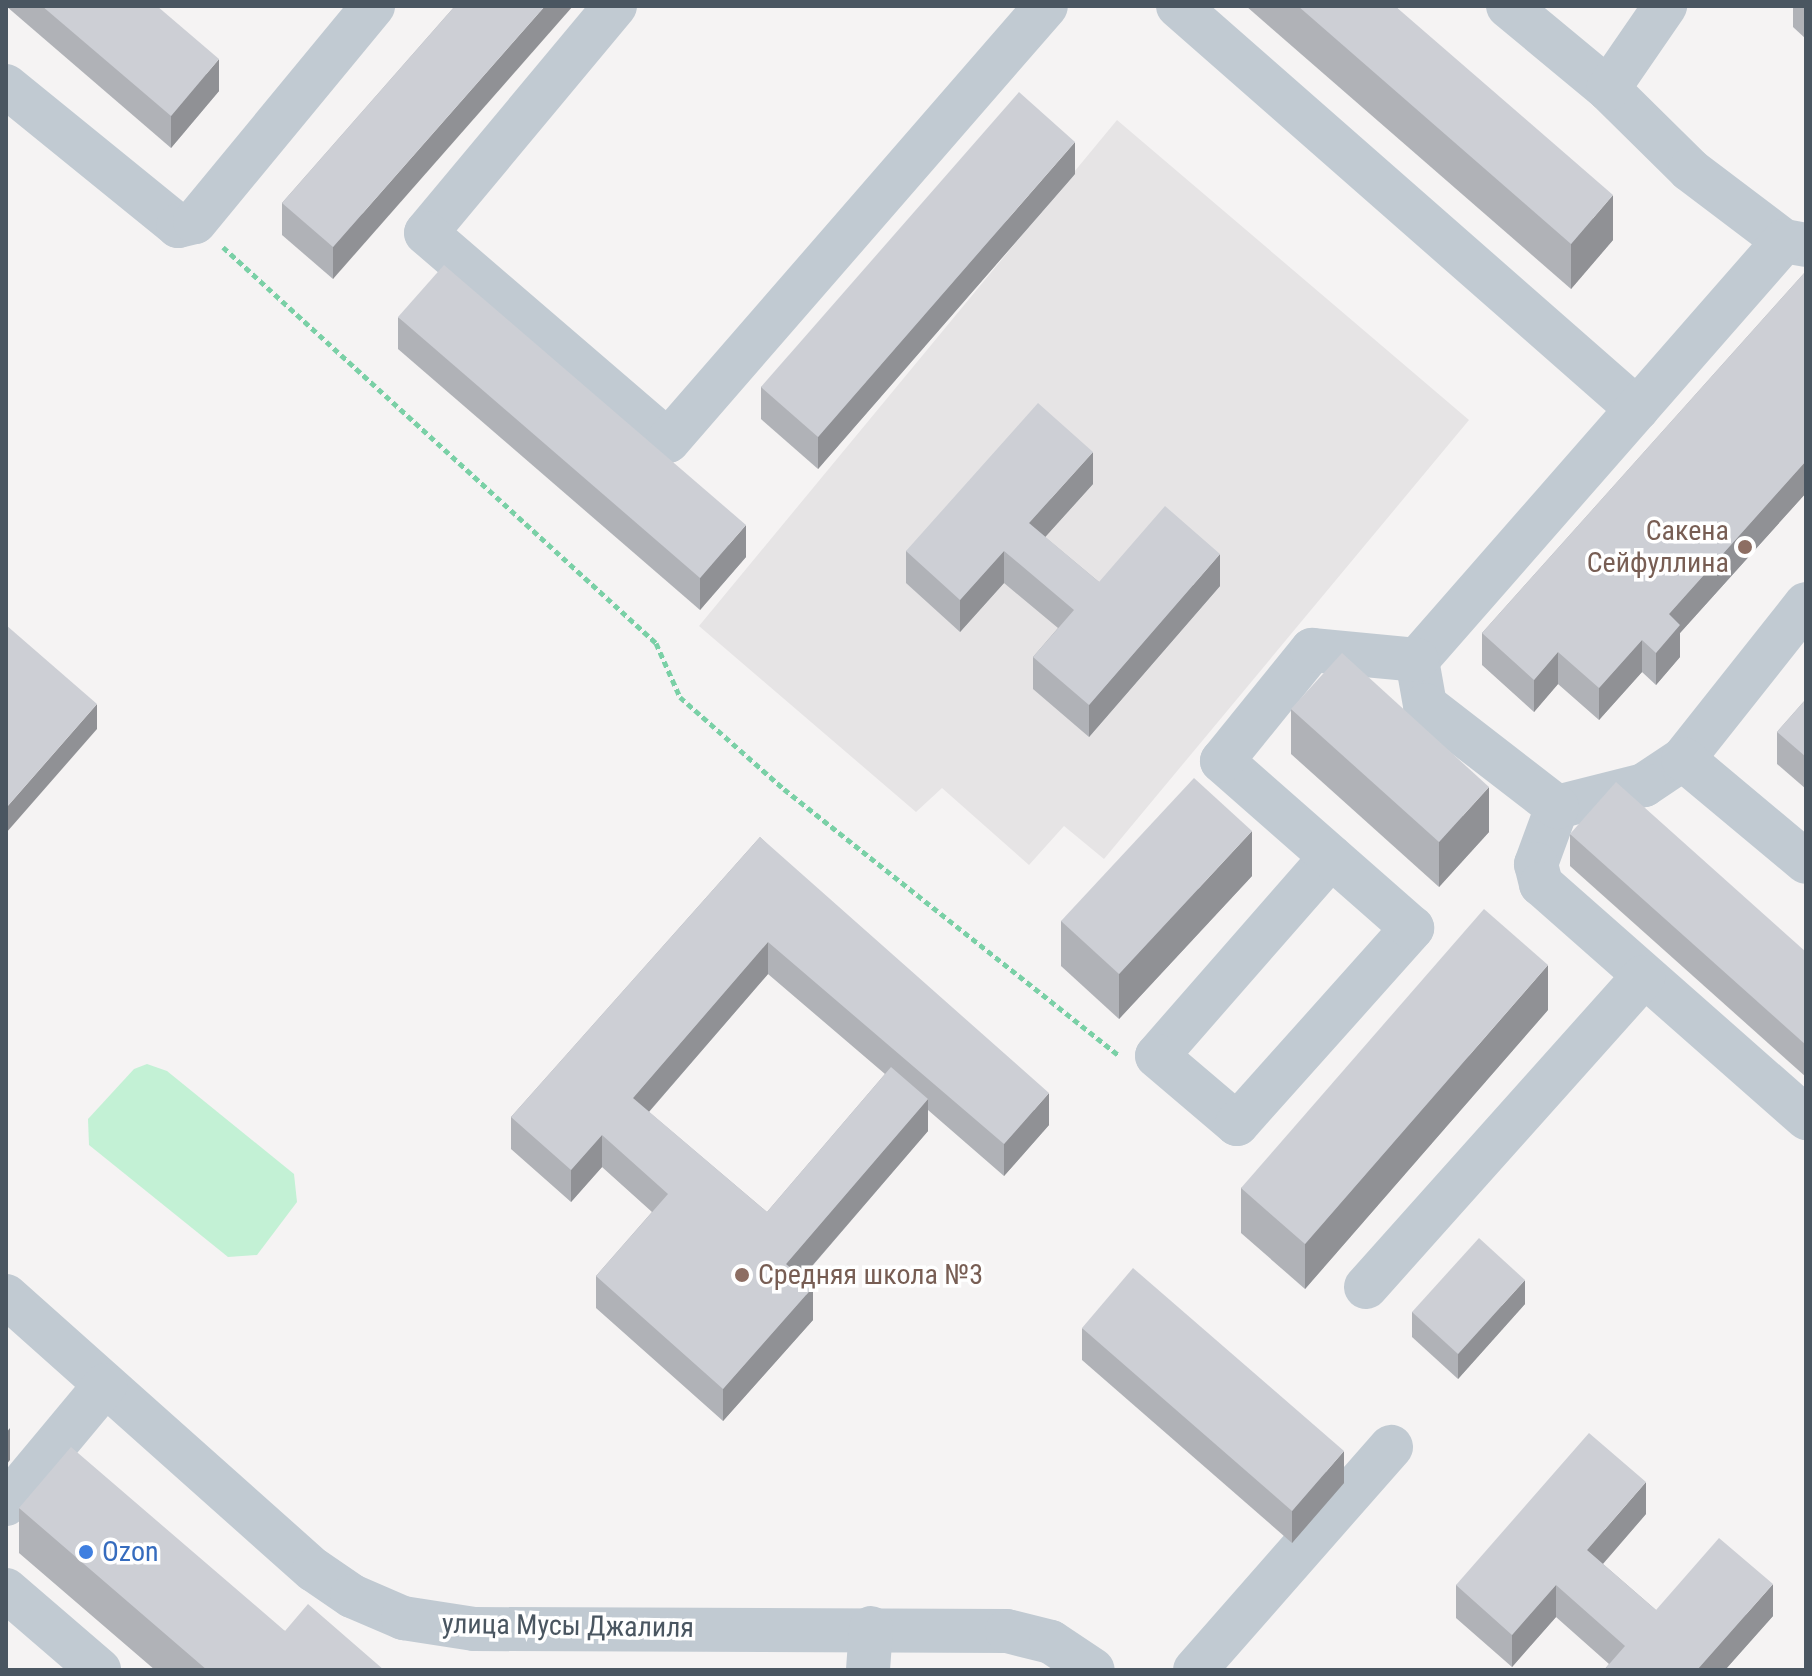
<!DOCTYPE html>
<html>
<head>
<meta charset="utf-8">
<style>
  body { margin:0 }
  #map { position:relative; width:1812px; height:1676px; overflow:hidden; background:#f5f3f3; font-family:"Roboto Condensed",sans-serif }
  div>[style] { position:absolute }
  .education>* { inset:0; background:#e6e4e5 }
  .green>* { inset:0; background:#c3f1d5 }
  .path>* { height:5px; margin-top:-2.5px; transform-origin:0; background:repeating-linear-gradient(90deg,#7ad0a6 0 6px,transparent 0 10px) }
  .minor>* { height:44px; margin:-22px; padding:0 22px; transform-origin:22px; border-radius:22px; background:#c1cad2 }
  .wall>* { inset:0; background:#b0b2b7 }
  .shaded-wall>* { inset:0; background:#909195 }
  .building>* { inset:0; background:#cdcfd5 }
  .dots>* { width:22px; height:22px; translate:-50% -50%; box-sizing:border-box; border:4px solid #fff; border-radius:50% }
  span { translate:-50% -50%; white-space:nowrap; text-align:center; line-height:1.15; -webkit-text-stroke:7px #fff; paint-order:stroke }
  .education-label { font-size:28px; color:#785e54 }
  .right { translate:-100% -50%; text-align:right }
  .left { translate:0 -50%; text-align:left }
  .shop-label { font-size:28px; color:#366cbe }
  .street-label { font-size:28px; color:#4a5661 }
  .frame { position:absolute; inset:0; border:8px solid #4a5661; pointer-events:none }
</style>
</head>
<body>
<div id="map">
  <div class="education">
    <i style="clip-path:polygon(1117px 120px,1469px 420px,1104px 859px,1064px 826px,1029px 865px,942px 788px,916px 812px,699px 626px)"></i>
  </div>
  <div class="green">
    <i style="clip-path:polygon(147px 1064px,167px 1071px,294px 1174px,297px 1202px,257px 1255px,228px 1257px,89px 1145px,88px 1119px,134px 1069px)"></i>
  </div>
  <div class="path">
    <i style="left:223px;top:247px;width:587px;rotate:42.44deg"></i>
    <i style="left:656px;top:643px;width:59px;rotate:66deg"></i>
    <i style="left:680px;top:697px;width:139px;rotate:41.5deg"></i>
    <i style="left:784px;top:789px;width:428px;rotate:38.5deg"></i>
  </div>
  <div class="minor">
    <i style="left:615px;top:6px;width:295px;rotate:129.8deg"></i>
    <i style="left:426px;top:233px;width:319px;rotate:40.7deg"></i>
    <i style="left:668px;top:441px;width:576px;rotate:-49.01deg"></i>
    <i style="left:1178px;top:6px;width:611px;rotate:41.28deg"></i>
    <i style="left:1508px;top:6px;width:130px;rotate:39.7deg"></i>
    <i style="left:1608px;top:89px;width:115px;rotate:44.6deg"></i>
    <i style="left:1690px;top:170px;width:118px;rotate:37.1deg"></i>
    <i style="left:1784px;top:241px;width:22px;rotate:10deg"></i>
    <i style="left:6px;top:86px;width:222px;rotate:39.1deg"></i>
    <i style="left:178px;top:226px;width:17px;rotate:-13deg"></i>
    <i style="left:195px;top:222px;width:280px;rotate:-50.5deg"></i>
    <i style="left:1608px;top:89px;width:101px;rotate:-55.5deg"></i>
    <i style="left:1806px;top:604px;width:198px;rotate:128.4deg"></i>
    <i style="left:1683px;top:759px;width:47px;rotate:146.3deg"></i>
    <i style="left:1644px;top:785px;width:90px;rotate:165.8deg"></i>
    <i style="left:1557px;top:807px;width:61px;rotate:110.2deg"></i>
    <i style="left:1536px;top:864px;width:21px;rotate:76deg"></i>
    <i style="left:1541px;top:884px;width:354px;rotate:41.4deg"></i>
    <i style="left:1417px;top:660px;width:557px;rotate:-48.79deg"></i>
    <i style="left:1417px;top:660px;width:46px;rotate:79.9deg"></i>
    <i style="left:1425px;top:705px;width:167px;rotate:37.7deg"></i>
    <i style="left:1683px;top:759px;width:160px;rotate:39.9deg"></i>
    <i style="left:1331px;top:857px;width:264px;rotate:131.2deg"></i>
    <i style="left:1157px;top:1056px;width:105px;rotate:40.4deg"></i>
    <i style="left:1237px;top:1124px;width:263px;rotate:-48.2deg"></i>
    <i style="left:1412px;top:928px;width:253px;rotate:-138.7deg"></i>
    <i style="left:1222px;top:761px;width:143px;rotate:-51deg"></i>
    <i style="left:1312px;top:650px;width:105px;rotate:5.4deg"></i>
    <i style="left:1366px;top:1287px;width:416px;rotate:-48.2deg"></i>
    <i style="left:6px;top:1296px;width:412px;rotate:41.7deg"></i>
    <i style="left:314px;top:1570px;width:46px;rotate:34.4deg"></i>
    <i style="left:352px;top:1596px;width:56px;rotate:23.3deg"></i>
    <i style="left:403px;top:1618px;width:72px;rotate:8.8deg"></i>
    <i style="left:474px;top:1629px;width:533px;rotate:0.21deg"></i>
    <i style="left:1007px;top:1631px;width:45px;rotate:14deg"></i>
    <i style="left:1051px;top:1642px;width:50px;rotate:33.7deg"></i>
    <i style="left:6px;top:1504px;width:155px;rotate:-50.2deg"></i>
    <i style="left:6px;top:1590px;width:123px;rotate:40.7deg"></i>
    <i style="left:868px;top:1670px;width:42px;rotate:-85.9deg"></i>
    <i style="left:1195px;top:1670px;width:297px;rotate:-48.7deg"></i>
  </div>
  <div class="wall">
    <i style="clip-path:polygon(6px 6px,157px 6px,219px 91px,171px 148px)"></i>
    <i style="clip-path:polygon(455px 6px,333px 279px,282px 235px,282px 203px)"></i>
    <i style="clip-path:polygon(1246px 6px,1395px 6px,1613px 240px,1571px 289px)"></i>
    <i style="clip-path:polygon(1793px 6px,1806px 6px,1806px 39px,1793px 27px)"></i>
    <i style="clip-path:polygon(1075px 174px,818px 469px,761px 419px,761px 387px)"></i>
    <i style="clip-path:polygon(1806px 271px,1806px 493px,1680px 633px,1680px 657px,1656px 685px,1642px 672px,1599px 720px,1558px 684px,1534px 712px,1482px 665px,1482px 633px)"></i>
    <i style="clip-path:polygon(398px 317px,746px 557px,700px 610px,398px 349px)"></i>
    <i style="clip-path:polygon(1093px 484px,1045px 537px,1099px 582px,1220px 586px,1089px 737px,1033px 689px,1033px 657px,1058px 628px,1004px 583px,960px 632px,906px 583px,906px 551px)"></i>
    <i style="clip-path:polygon(1806px 699px,1806px 789px,1777px 764px,1777px 732px)"></i>
    <i style="clip-path:polygon(1291px 709px,1489px 832px,1439px 887px,1291px 754px)"></i>
    <i style="clip-path:polygon(1570px 834px,1806px 952px,1806px 1077px,1570px 866px)"></i>
    <i style="clip-path:polygon(evenodd,760px 837px,1049px 1125px,1004px 1176px,928px 1110px,928px 1131px,802px 1278px,813px 1320px,723px 1421px,596px 1308px,596px 1276px,652px 1212px,602px 1167px,571px 1202px,511px 1149px,511px 1117px,760px 837px,768px 974px,885px 1074px,767px 1212px,649px 1112px,768px 974px)"></i>
    <i style="clip-path:polygon(1252px 876px,1119px 1019px,1061px 966px,1061px 921px)"></i>
    <i style="clip-path:polygon(1548px 1010px,1305px 1289px,1241px 1233px,1241px 1188px)"></i>
    <i style="clip-path:polygon(1525px 1304px,1458px 1379px,1412px 1337px,1412px 1312px)"></i>
    <i style="clip-path:polygon(1082px 1328px,1344px 1483px,1292px 1543px,1082px 1360px)"></i>
    <i style="clip-path:polygon(19px 1508px,285px 1631px,384px 1670px,155px 1670px,19px 1553px)"></i>
    <i style="clip-path:polygon(1646px 1514px,1603px 1564px,1656px 1610px,1773px 1616px,1725px 1670px,1604px 1670px,1609px 1664px,1556px 1617px,1512px 1667px,1456px 1618px,1456px 1585px)"></i>
  </div>
  <div class="shaded-wall">
    <i style="clip-path:polygon(545px 6px,573px 6px,333px 279px,333px 247px)"></i>
    <i style="clip-path:polygon(219px 59px,219px 91px,171px 148px,171px 116px)"></i>
    <i style="clip-path:polygon(1075px 142px,1075px 174px,818px 469px,818px 437px)"></i>
    <i style="clip-path:polygon(1613px 195px,1613px 240px,1571px 289px,1571px 244px)"></i>
    <i style="clip-path:polygon(1093px 452px,1093px 484px,1029px 555px,1029px 523px)"></i>
    <i style="clip-path:polygon(1806px 461px,1806px 493px,1680px 633px,1680px 657px,1656px 685px,1656px 653px,1669px 614px)"></i>
    <i style="clip-path:polygon(746px 525px,746px 557px,700px 610px,700px 578px)"></i>
    <i style="clip-path:polygon(1004px 551px,1004px 583px,960px 632px,960px 600px)"></i>
    <i style="clip-path:polygon(1220px 554px,1220px 586px,1089px 737px,1089px 705px)"></i>
    <i style="clip-path:polygon(1642px 640px,1642px 672px,1599px 720px,1599px 688px)"></i>
    <i style="clip-path:polygon(1558px 652px,1558px 684px,1534px 712px,1534px 680px)"></i>
    <i style="clip-path:polygon(97px 704px,97px 729px,6px 833px,6px 808px)"></i>
    <i style="clip-path:polygon(1489px 787px,1489px 832px,1439px 887px,1439px 842px)"></i>
    <i style="clip-path:polygon(1252px 831px,1252px 876px,1119px 1019px,1119px 974px)"></i>
    <i style="clip-path:polygon(768px 942px,768px 974px,633px 1130px,633px 1098px)"></i>
    <i style="clip-path:polygon(1548px 965px,1548px 1010px,1305px 1289px,1305px 1244px)"></i>
    <i style="clip-path:polygon(1049px 1093px,1049px 1125px,1004px 1176px,1004px 1144px)"></i>
    <i style="clip-path:polygon(928px 1099px,928px 1131px,786px 1296px,786px 1264px)"></i>
    <i style="clip-path:polygon(602px 1135px,602px 1167px,571px 1202px,571px 1170px)"></i>
    <i style="clip-path:polygon(1525px 1280px,1525px 1304px,1458px 1379px,1458px 1354px)"></i>
    <i style="clip-path:polygon(813px 1287px,813px 1320px,723px 1421px,723px 1389px)"></i>
    <i style="clip-path:polygon(10px 1428px,10px 1460px,6px 1465px,6px 1433px)"></i>
    <i style="clip-path:polygon(1344px 1451px,1344px 1483px,1292px 1543px,1292px 1511px)"></i>
    <i style="clip-path:polygon(1646px 1482px,1646px 1514px,1587px 1582px,1587px 1550px)"></i>
    <i style="clip-path:polygon(1773px 1584px,1773px 1616px,1725px 1670px,1697px 1670px)"></i>
    <i style="clip-path:polygon(1556px 1585px,1556px 1617px,1512px 1667px,1512px 1635px)"></i>
  </div>
  <div class="building">
    <i style="clip-path:polygon(42px 6px,157px 6px,219px 59px,171px 116px)"></i>
    <i style="clip-path:polygon(455px 6px,545px 6px,333px 247px,282px 203px)"></i>
    <i style="clip-path:polygon(1298px 6px,1395px 6px,1613px 195px,1571px 244px)"></i>
    <i style="clip-path:polygon(1019px 92px,1075px 142px,818px 437px,761px 387px)"></i>
    <i style="clip-path:polygon(444px 265px,746px 525px,700px 578px,398px 317px)"></i>
    <i style="clip-path:polygon(1806px 271px,1806px 461px,1669px 614px,1680px 625px,1656px 653px,1642px 640px,1599px 688px,1558px 652px,1534px 680px,1482px 633px)"></i>
    <i style="clip-path:polygon(1038px 403px,1093px 452px,1029px 523px,1099px 582px,1165px 506px,1220px 554px,1089px 705px,1033px 657px,1074px 610px,1004px 551px,960px 600px,906px 551px)"></i>
    <i style="clip-path:polygon(6px 625px,97px 704px,6px 808px)"></i>
    <i style="clip-path:polygon(1342px 653px,1489px 787px,1439px 842px,1291px 709px)"></i>
    <i style="clip-path:polygon(1806px 699px,1806px 757px,1777px 732px)"></i>
    <i style="clip-path:polygon(1194px 778px,1252px 831px,1119px 974px,1061px 921px)"></i>
    <i style="clip-path:polygon(1616px 782px,1806px 952px,1806px 1045px,1570px 834px)"></i>
    <i style="clip-path:polygon(760px 837px,1049px 1093px,1004px 1144px,768px 942px,633px 1098px,767px 1212px,891px 1067px,928px 1099px,786px 1264px,813px 1287px,723px 1389px,596px 1276px,668px 1194px,602px 1135px,571px 1170px,511px 1117px)"></i>
    <i style="clip-path:polygon(1484px 909px,1548px 965px,1305px 1244px,1241px 1188px)"></i>
    <i style="clip-path:polygon(1479px 1238px,1525px 1280px,1458px 1354px,1412px 1312px)"></i>
    <i style="clip-path:polygon(1133px 1268px,1344px 1451px,1292px 1511px,1082px 1328px)"></i>
    <i style="clip-path:polygon(1589px 1433px,1646px 1482px,1587px 1550px,1656px 1610px,1719px 1538px,1773px 1584px,1697px 1670px,1604px 1670px,1625px 1646px,1556px 1585px,1512px 1635px,1456px 1585px)"></i>
    <i style="clip-path:polygon(71px 1447px,285px 1631px,308px 1604px,384px 1670px,207px 1670px,19px 1508px)"></i>
  </div>
  <div class="dots">
    <i style="left:1745px;top:547px;background:#8d6e63"></i>
    <i style="left:742px;top:1275px;background:#8d6e63"></i>
    <i style="left:86px;top:1552px;background:#3f7fe0"></i>
  </div>
  <div class="education-label">
    <span class="right" style="left:1729px;top:547px">Сакена<br>Сейфуллина</span>
    <span class="left" style="left:758px;top:1275px">Средняя школа №3</span>
  </div>
  <div class="shop-label">
    <span class="left" style="left:102px;top:1552px">Ozon</span>
  </div>
  <div class="street-label">
    <span style="left:568px;top:1626px;rotate:1deg">улица Мусы Джалиля</span>
  </div>
  <div class="frame"></div>
</div>
</body>
</html>
